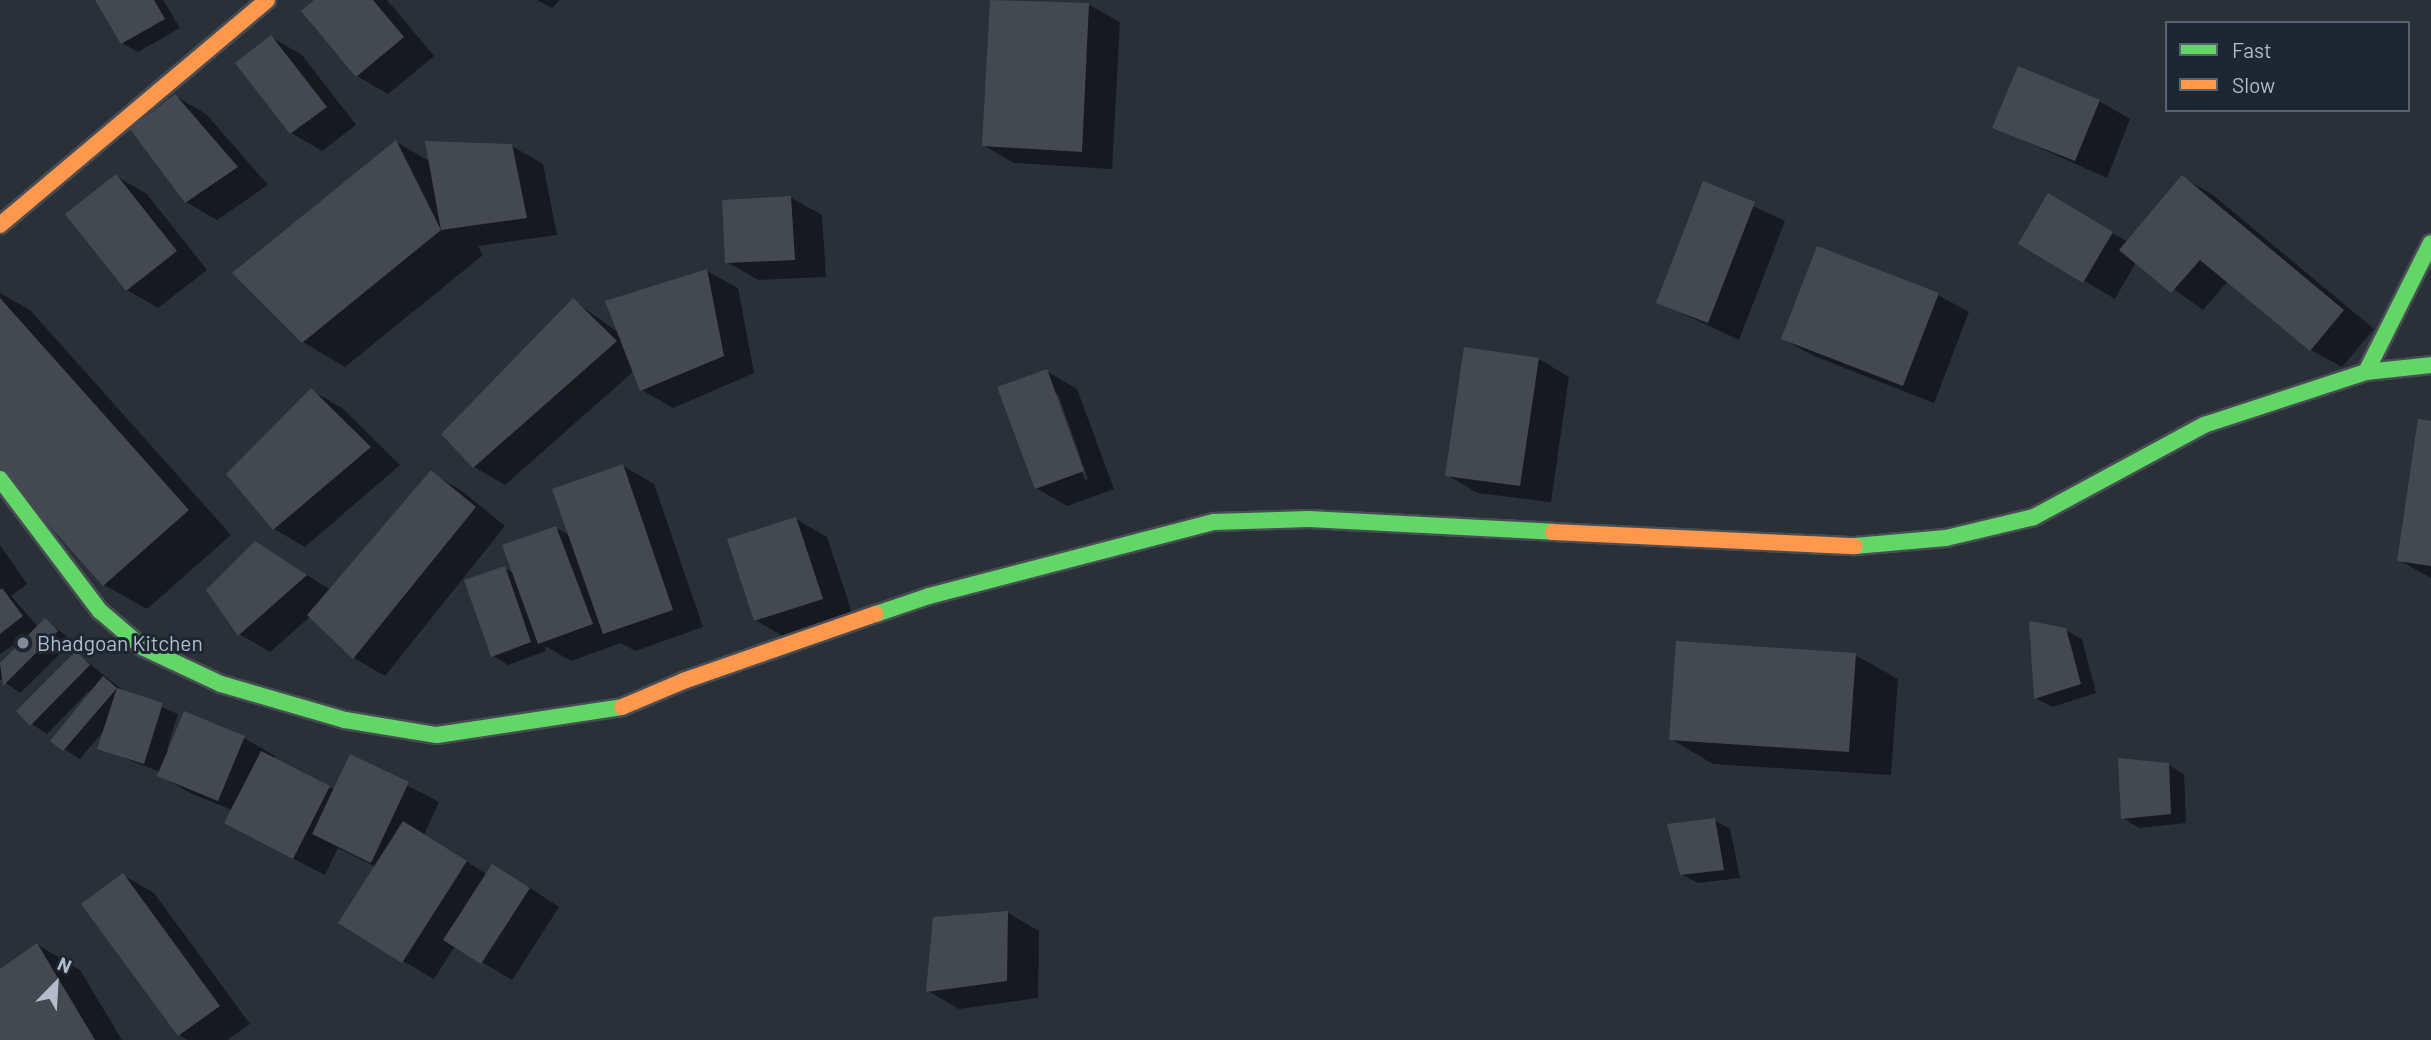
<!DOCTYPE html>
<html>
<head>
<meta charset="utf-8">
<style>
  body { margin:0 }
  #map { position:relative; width:2431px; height:1040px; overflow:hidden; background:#2a3038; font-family:Barlow,sans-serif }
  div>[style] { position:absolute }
  .shadow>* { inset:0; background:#0007 }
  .building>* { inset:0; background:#444950 }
  .roads { filter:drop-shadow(2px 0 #484c53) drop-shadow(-2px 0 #484c53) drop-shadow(0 2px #484c53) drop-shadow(0 -2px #484c53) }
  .fast>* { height:16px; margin:-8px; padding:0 8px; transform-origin:8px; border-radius:8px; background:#63d668 }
  .slow>* { height:16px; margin:-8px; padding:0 8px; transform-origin:8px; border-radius:8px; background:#ff974d }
  .dots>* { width:19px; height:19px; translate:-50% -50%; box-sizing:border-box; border:4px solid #1d2633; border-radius:50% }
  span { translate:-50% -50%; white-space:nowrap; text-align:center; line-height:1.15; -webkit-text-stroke:6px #1d2633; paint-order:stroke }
  .poi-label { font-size:21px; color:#b4bcc9 }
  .left { translate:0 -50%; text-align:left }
  .legend { position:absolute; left:2165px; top:21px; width:245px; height:91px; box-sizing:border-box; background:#1d2633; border:2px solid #59626f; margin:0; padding:9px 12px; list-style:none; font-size:21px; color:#b4bcc9 }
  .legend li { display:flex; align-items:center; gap:14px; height:35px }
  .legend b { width:35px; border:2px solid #59626f }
  .north { position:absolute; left:21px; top:949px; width:70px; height:70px; -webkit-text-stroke:5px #1d2633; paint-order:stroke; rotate:24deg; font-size:19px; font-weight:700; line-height:28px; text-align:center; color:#b4bcc9 }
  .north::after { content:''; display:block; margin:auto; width:24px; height:32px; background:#b4bcc9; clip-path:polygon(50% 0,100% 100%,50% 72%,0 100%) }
</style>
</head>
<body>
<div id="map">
  <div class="shadow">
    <i style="clip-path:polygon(97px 0,163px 0,180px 28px,138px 52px,122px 43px)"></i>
    <i style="clip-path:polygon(317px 0,387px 0,434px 56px,388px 94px,357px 76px)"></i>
    <i style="clip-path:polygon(537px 0,560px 0,552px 8px)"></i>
    <i style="clip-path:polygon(991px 0,1089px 5px,1120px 22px,1112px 169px,1014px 163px,983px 145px)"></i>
    <i style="clip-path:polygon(271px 37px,302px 55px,356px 125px,322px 151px,291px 133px)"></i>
    <i style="clip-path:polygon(175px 96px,206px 114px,268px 185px,217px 220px,186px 202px)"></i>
    <i style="clip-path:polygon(2099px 101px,2130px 119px,2107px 178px,1994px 127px)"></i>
    <i style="clip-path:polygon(396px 142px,431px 162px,512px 146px,543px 164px,557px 235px,478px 246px,483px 255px,345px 367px,303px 342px)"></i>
    <i style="clip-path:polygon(116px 176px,147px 194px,207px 270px,158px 308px,127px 290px)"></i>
    <i style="clip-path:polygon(2182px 177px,2213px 195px,2374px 329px,2342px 367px,2311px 350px,2228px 281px,2203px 310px,2136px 262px,2115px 299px,2020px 243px,2049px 196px,2128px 242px)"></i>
    <i style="clip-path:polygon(1704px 183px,1785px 221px,1739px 340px,1658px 302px)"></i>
    <i style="clip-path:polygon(791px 198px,822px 215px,826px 277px,758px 280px,727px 262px)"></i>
    <i style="clip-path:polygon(1818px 248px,1938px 295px,1969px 312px,1934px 403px,1814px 356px,1783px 339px)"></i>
    <i style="clip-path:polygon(707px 271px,738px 288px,754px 373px,673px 408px,642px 390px,634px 371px,505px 485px,474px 467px,443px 434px,574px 301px,619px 333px)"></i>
    <i style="clip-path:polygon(0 293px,30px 310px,231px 535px,147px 609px,104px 585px,0 468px)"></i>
    <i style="clip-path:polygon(1539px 359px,1569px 377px,1551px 502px,1478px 493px,1447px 475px)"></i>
    <i style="clip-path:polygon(evenodd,1046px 371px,1077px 389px,1114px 489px,1067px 506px,1036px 488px,1046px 371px,1054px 394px,1058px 394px,1088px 479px,1085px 480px,1054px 394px)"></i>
    <i style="clip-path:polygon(311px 390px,342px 408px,400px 465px,305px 547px,274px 529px)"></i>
    <i style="clip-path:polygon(2431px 423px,2431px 578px,2399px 560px)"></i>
    <i style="clip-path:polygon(623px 466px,654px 484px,703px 627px,635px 651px,621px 643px,571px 661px,545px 646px,546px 651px,508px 665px,492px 655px,505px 568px,514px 574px,556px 528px,571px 536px)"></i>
    <i style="clip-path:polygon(432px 473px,462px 491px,505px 526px,385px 676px,354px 658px,311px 616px,270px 652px,239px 634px,255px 543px,331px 590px)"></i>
    <i style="clip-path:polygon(796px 519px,827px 537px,853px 616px,786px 638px,755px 620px)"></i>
    <i style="clip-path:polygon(0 545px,27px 584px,11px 596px,38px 627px,45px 620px,73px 641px,20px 693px,0 679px,0 665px,32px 633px,0 654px)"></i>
    <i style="clip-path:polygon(2065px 630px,2082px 639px,2096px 693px,2052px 707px,2036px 698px)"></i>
    <i style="clip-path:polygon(76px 653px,125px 692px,178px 714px,167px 749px,244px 738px,275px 756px,273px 759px,335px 790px,351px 756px,439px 802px,424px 835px,488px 875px,524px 884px,559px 907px,512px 980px,455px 946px,434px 979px,403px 961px,376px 867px,338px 848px,325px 875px,257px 840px,226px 823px,232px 810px,190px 793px,159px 775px,160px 772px,99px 748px,105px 729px,80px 759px,64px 749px,91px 689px,47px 734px,32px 724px)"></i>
    <i style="clip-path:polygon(1855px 655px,1898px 679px,1891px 775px,1713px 764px,1671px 739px)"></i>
    <i style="clip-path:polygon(2168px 765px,2184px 774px,2186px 823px,2139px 828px,2123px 818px)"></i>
    <i style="clip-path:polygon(1714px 820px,1730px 829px,1740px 878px,1698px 883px,1681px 874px)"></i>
    <i style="clip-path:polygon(123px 875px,154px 893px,250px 1024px,227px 1040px,188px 1040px,179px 1035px)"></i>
    <i style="clip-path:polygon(1008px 913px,1039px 931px,1038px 998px,959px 1009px,928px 991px)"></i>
    <i style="clip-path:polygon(38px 945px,80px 970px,122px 1040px,0 1040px,0 971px)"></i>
  </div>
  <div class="building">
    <i style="clip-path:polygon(95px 0,154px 0,165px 19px,121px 44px)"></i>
    <i style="clip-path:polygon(314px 0,373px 0,404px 37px,356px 77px,301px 11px)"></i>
    <i style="clip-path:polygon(990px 0,1089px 3px,1082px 152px,982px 146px)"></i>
    <i style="clip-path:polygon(271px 35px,327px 107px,290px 134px,235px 63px)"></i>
    <i style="clip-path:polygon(2018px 66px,2100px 100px,2075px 161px,1992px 128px)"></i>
    <i style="clip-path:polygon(175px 94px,238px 167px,185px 203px,130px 129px)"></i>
    <i style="clip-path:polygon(396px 140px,441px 230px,302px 343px,232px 273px)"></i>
    <i style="clip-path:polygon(425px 141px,512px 144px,527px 218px,441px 230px)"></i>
    <i style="clip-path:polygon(116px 174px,177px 251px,126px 291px,65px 214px)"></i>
    <i style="clip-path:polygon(2182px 175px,2344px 310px,2310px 351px,2200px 260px,2171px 293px,2119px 250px)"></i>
    <i style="clip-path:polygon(1703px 181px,1755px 202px,1708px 323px,1656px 303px)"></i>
    <i style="clip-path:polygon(2048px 193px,2113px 232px,2083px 283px,2018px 244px)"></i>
    <i style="clip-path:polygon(791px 196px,795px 260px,725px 263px,722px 200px)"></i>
    <i style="clip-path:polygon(1817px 246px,1939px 293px,1903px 386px,1781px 339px)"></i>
    <i style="clip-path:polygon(707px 269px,724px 356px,640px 391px,605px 301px)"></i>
    <i style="clip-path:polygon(0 298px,189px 510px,103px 586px,0 470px)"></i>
    <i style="clip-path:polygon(573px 298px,617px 341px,473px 468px,441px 434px)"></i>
    <i style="clip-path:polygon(1464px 347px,1539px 358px,1520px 486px,1445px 476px)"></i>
    <i style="clip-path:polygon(1047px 369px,1084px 471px,1035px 489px,997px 387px)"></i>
    <i style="clip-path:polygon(311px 388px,371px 447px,273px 530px,226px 474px)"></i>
    <i style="clip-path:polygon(2418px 419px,2431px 421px,2431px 566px,2397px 561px)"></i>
    <i style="clip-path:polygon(623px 464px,673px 610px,603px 634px,552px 489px)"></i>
    <i style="clip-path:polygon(431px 470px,476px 507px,353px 659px,307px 615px)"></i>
    <i style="clip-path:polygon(796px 517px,823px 599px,754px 621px,727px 539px)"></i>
    <i style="clip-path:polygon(556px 526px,593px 624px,538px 644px,502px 545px)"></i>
    <i style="clip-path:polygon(255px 541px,307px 575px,238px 636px,206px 590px)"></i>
    <i style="clip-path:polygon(505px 566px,531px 642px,491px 657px,464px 580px)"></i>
    <i style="clip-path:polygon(2px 588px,23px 616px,0 634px,0 590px)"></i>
    <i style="clip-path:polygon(45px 618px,58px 631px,3px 686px,0 663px)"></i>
    <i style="clip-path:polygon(2029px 621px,2066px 628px,2081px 684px,2034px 699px)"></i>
    <i style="clip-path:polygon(1676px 641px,1856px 653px,1849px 752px,1669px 740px)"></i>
    <i style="clip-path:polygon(76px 651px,90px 665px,30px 726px,16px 711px)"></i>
    <i style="clip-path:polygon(103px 676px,117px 688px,63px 751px,50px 741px)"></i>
    <i style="clip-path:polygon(117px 688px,163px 703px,144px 764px,97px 749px)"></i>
    <i style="clip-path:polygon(184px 711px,245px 736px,218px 801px,157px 776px)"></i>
    <i style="clip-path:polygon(261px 751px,330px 786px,293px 859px,224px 823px)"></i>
    <i style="clip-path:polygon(350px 754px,409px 782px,371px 863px,312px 834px)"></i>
    <i style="clip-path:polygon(2118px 758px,2169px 763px,2171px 814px,2121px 819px)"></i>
    <i style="clip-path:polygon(1715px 818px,1724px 870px,1680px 875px,1667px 824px)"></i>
    <i style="clip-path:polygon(403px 821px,467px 861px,402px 963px,338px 923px)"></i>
    <i style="clip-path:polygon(492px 864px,530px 888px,481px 964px,443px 940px)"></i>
    <i style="clip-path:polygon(123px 873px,220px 1006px,178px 1036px,81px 904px)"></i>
    <i style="clip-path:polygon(1008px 911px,1007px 981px,926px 992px,933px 917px)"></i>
    <i style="clip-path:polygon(37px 943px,95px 1040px,0 1040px,0 969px)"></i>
  </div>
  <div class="roads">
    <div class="fast">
      <i style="left:2366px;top:372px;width:144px;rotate:-63.3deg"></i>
      <i style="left:0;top:479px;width:166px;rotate:52.9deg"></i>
      <i style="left:100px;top:611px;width:55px;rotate:40.6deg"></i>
      <i style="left:142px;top:647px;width:87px;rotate:25.1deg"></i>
      <i style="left:221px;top:684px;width:129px;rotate:16.2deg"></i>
      <i style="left:345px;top:720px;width:93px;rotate:9.3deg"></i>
      <i style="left:437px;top:735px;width:187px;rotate:-8.6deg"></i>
      <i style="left:1855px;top:546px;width:91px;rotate:-5deg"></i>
      <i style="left:1946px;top:538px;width:90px;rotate:-13.4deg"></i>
      <i style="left:2034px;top:517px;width:193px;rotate:-28.4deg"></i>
      <i style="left:2204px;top:425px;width:170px;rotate:-18.1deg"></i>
      <i style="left:2366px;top:372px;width:65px;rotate:-6.1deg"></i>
      <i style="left:876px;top:614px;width:56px;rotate:-18.8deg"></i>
      <i style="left:929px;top:596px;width:294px;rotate:-14.6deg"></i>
      <i style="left:1214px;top:522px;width:95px;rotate:-1.8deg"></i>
      <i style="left:1309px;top:519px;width:244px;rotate:3deg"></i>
    </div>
    <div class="slow">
      <i style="left:0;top:225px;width:349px;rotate:-40.1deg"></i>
      <i style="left:1553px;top:532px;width:302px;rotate:2.7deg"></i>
      <i style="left:622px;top:707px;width:69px;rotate:-22.9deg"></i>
      <i style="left:686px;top:680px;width:201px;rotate:-19.2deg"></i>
    </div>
  </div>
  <div class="dots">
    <i style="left:23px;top:643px;background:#848b96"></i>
  </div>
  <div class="poi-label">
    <span class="left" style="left:37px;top:643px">Bhadgoan Kitchen</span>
  </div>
  <ul class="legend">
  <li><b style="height:9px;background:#63d668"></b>Fast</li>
  <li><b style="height:9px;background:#ff974d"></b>Slow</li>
  </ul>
  <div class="north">N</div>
</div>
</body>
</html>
